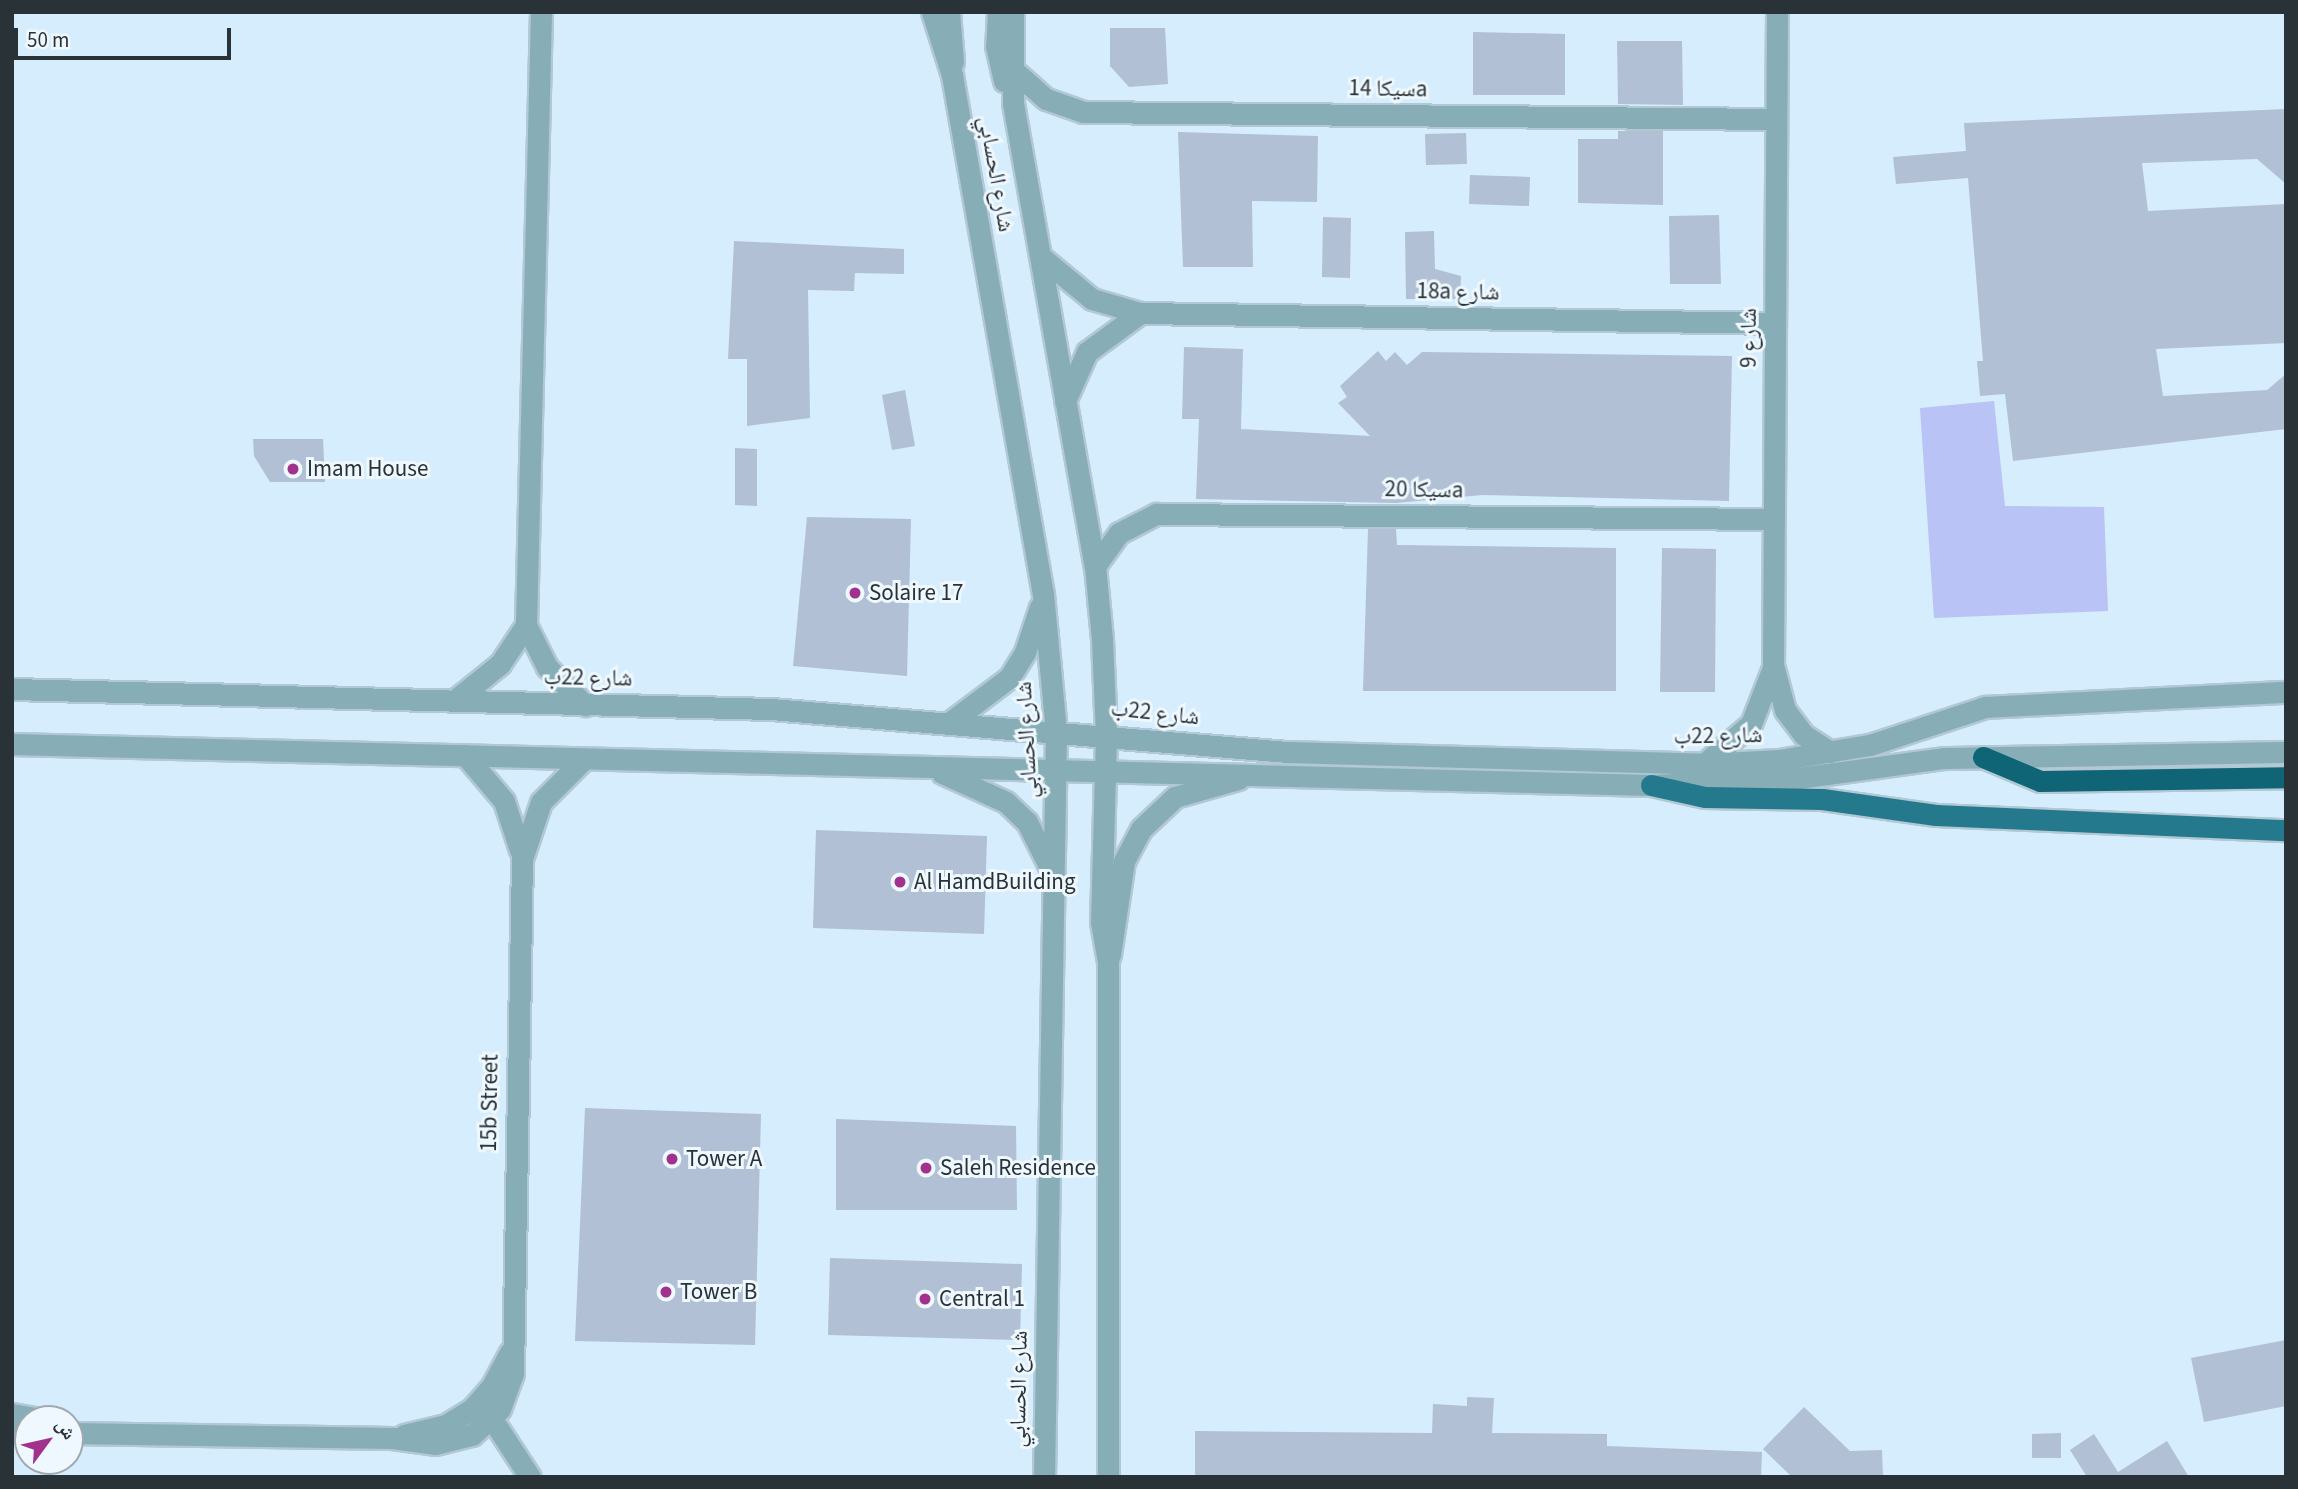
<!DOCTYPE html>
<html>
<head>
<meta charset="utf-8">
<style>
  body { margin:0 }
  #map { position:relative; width:2298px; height:1489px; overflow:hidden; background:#d5edfc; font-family:"Source Sans 3","Noto Naskh Arabic",sans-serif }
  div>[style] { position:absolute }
  .green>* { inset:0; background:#b9c3f5 }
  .building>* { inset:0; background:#b1c0d4 }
  .roads { filter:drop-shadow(2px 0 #b2c8d5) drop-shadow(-2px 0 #b2c8d5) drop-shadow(0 2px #b2c8d5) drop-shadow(0 -2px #b2c8d5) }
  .minor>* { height:21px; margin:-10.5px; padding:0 10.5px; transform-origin:10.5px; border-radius:10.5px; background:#87adb7 }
  .major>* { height:21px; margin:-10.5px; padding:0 10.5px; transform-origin:10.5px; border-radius:10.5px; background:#24798c }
  .highway>* { height:21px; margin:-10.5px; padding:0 10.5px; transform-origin:10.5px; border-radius:10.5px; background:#0f6475 }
  .dots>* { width:19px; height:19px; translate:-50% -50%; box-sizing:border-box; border:4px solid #eef8fe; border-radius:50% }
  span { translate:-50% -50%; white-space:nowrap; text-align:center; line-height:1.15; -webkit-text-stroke:6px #eef8fe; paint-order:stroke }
  .street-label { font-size:23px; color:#283237 }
  .poi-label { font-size:23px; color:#283237 }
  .left { translate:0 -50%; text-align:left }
  .frame { position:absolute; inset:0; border:14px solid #283237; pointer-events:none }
  .north { position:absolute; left:14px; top:1405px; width:70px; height:70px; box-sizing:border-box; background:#eef8fe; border:2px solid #9fa9ae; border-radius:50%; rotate:57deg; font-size:19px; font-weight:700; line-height:28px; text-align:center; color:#283237 }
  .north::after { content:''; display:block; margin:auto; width:24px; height:32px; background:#a2318e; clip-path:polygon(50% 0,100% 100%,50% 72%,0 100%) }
  .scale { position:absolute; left:14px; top:28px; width:217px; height:32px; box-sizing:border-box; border:4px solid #283237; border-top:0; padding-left:9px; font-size:21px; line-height:24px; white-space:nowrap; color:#283237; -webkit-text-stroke:5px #eef8fe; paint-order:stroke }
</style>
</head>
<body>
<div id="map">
  <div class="green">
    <i style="clip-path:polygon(1994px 401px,2005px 506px,2104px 507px,2108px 611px,1934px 618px,1920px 408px)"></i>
  </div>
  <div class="building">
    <i style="clip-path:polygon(1110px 28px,1165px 28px,1168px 84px,1129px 87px,1110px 66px)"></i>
    <i style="clip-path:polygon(1473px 32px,1565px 34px,1565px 95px,1473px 95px)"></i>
    <i style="clip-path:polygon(1617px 41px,1682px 41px,1683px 105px,1618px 104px)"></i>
    <i style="clip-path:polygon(2286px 109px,2286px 184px,2257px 159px,2142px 163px,2148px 211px,2286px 204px,2286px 343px,2156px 349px,2163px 396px,2267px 390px,2286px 374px,2286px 429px,2013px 461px,2005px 394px,1980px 396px,1977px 361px,1983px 361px,1968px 178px,1896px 184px,1893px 157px,1966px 151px,1964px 123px)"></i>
    <i style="clip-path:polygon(1618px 131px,1663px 131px,1663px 205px,1578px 203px,1578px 139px,1618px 139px)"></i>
    <i style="clip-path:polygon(1178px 132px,1318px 136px,1317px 202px,1252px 201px,1253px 267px,1183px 267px)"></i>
    <i style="clip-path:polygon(1466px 133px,1467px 164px,1426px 165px,1425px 134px)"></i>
    <i style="clip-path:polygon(1470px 175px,1530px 177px,1529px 206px,1469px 204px)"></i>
    <i style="clip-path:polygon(1719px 215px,1721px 284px,1670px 284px,1669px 216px)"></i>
    <i style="clip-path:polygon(1323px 217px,1351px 218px,1350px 278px,1322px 277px)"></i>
    <i style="clip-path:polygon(1434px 231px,1435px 269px,1461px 276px,1460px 299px,1406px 299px,1405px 232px)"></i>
    <i style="clip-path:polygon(734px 241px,904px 249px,904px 274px,855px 273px,854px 291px,808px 290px,810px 418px,747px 426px,747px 359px,728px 359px)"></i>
    <i style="clip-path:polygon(1184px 347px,1243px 349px,1241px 429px,1370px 436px,1338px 403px,1347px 397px,1340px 386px,1378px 351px,1386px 361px,1395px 352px,1407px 365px,1422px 352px,1732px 356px,1729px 501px,1482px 495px,1396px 503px,1196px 499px,1199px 419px,1182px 419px)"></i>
    <i style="clip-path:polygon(905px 390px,915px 446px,892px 450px,882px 395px)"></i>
    <i style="clip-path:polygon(253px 439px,323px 439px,325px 482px,270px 482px,254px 456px)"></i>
    <i style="clip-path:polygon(735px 448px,757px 449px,757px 506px,735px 505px)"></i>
    <i style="clip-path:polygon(807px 517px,911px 519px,907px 676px,793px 666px)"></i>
    <i style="clip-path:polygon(1368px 529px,1396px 529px,1397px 545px,1616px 548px,1616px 691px,1363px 691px)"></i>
    <i style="clip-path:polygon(1662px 548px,1716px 549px,1715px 692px,1660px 692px)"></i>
    <i style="clip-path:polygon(816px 830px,987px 836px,984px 934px,813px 928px)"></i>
    <i style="clip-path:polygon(585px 1108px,761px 1114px,755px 1345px,575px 1341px)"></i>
    <i style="clip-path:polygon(836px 1119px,1016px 1126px,1017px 1210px,836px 1210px)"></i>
    <i style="clip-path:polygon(830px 1258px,1022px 1264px,1020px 1340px,828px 1335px)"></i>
    <i style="clip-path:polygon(2286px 1340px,2286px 1406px,2204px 1422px,2191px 1358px)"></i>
    <i style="clip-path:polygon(1467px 1397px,1494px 1398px,1492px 1433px,1607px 1434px,1607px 1446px,1762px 1452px,1761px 1477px,1195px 1477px,1195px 1431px,1432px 1433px,1433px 1404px,1467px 1406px)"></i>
    <i style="clip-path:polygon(1804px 1407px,1850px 1451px,1882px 1450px,1883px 1477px,1792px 1477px,1763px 1449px)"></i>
    <i style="clip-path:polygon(2061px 1433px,2061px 1458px,2032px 1458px,2032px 1434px)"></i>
    <i style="clip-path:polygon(2094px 1434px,2118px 1472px,2167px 1441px,2189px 1477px,2087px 1477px,2070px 1450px)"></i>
  </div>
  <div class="roads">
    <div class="minor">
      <i style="left:541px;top:12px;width:613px;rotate:91.4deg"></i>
      <i style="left:526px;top:625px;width:47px;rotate:63.4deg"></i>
      <i style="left:547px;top:667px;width:54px;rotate:45deg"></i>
      <i style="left:932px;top:12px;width:66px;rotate:72.4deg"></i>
      <i style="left:952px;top:75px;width:527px;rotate:80.06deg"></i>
      <i style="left:1043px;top:594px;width:138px;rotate:84.6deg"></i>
      <i style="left:1056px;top:731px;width:746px;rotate:90.92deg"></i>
      <i style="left:949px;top:12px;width:50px;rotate:85.4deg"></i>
      <i style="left:998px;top:12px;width:34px;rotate:93deg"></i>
      <i style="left:996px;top:46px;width:36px;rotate:77deg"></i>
      <i style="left:1013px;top:12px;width:91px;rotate:90deg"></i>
      <i style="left:1013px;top:103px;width:470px;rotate:80deg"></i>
      <i style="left:1095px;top:566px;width:73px;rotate:84.5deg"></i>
      <i style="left:1102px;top:639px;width:95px;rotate:87.6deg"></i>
      <i style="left:1106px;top:734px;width:188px;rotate:91.5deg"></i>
      <i style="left:1101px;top:922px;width:40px;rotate:80deg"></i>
      <i style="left:1108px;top:961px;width:516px;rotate:90deg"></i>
      <i style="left:1777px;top:12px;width:653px;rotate:90.35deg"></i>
      <i style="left:1773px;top:665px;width:47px;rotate:75.1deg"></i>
      <i style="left:1785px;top:710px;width:31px;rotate:53deg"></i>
      <i style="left:1804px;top:735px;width:31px;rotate:33deg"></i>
      <i style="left:1013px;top:70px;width:44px;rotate:41.3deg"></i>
      <i style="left:1046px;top:99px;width:39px;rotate:19deg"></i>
      <i style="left:1083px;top:112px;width:693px;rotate:0.58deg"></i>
      <i style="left:1041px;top:257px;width:66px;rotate:39.5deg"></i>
      <i style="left:1092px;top:299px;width:50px;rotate:16.3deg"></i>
      <i style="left:1140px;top:313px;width:635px;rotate:0.9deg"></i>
      <i style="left:1065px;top:401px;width:54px;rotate:-65.8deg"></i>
      <i style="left:1087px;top:352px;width:66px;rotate:-36.3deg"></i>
      <i style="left:1095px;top:566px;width:41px;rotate:-54deg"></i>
      <i style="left:1119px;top:533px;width:42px;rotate:-27.2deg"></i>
      <i style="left:1156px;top:514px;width:618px;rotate:0.46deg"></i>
      <i style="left:12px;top:689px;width:759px;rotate:1.51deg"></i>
      <i style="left:771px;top:709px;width:518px;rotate:4.76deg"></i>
      <i style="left:1287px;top:752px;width:417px;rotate:1.6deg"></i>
      <i style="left:1704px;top:764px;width:75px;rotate:-3.1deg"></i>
      <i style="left:1779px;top:760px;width:92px;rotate:-9.4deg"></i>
      <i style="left:1870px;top:745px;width:121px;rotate:-18.3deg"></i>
      <i style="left:1985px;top:707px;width:301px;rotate:-2.9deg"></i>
      <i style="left:454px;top:701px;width:59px;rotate:-38.8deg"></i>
      <i style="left:500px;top:664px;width:47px;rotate:-56.3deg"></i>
      <i style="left:949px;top:723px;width:75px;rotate:-36.9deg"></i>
      <i style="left:1009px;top:678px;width:31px;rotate:-58deg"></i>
      <i style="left:1025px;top:652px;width:47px;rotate:-71.6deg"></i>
      <i style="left:12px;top:744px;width:1640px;rotate:1.43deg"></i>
      <i style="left:1651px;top:785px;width:140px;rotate:-2.5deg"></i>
      <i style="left:1791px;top:779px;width:155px;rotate:-7.8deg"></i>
      <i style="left:1945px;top:758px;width:341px;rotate:-1deg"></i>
      <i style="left:465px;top:755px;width:60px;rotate:49.7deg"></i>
      <i style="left:504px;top:801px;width:52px;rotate:71.9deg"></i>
      <i style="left:1704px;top:764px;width:62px;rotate:-40.4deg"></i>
      <i style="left:1751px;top:724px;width:58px;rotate:-68.7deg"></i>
      <i style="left:942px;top:773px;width:70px;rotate:24.4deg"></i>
      <i style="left:1006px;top:802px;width:29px;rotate:44deg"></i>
      <i style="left:1027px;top:822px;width:54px;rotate:63.4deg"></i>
      <i style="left:1110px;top:955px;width:95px;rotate:-81.5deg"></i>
      <i style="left:1124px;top:861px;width:36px;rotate:-62deg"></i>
      <i style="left:1141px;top:829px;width:47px;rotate:-43.3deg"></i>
      <i style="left:1175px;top:797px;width:66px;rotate:-15.9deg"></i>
      <i style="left:12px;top:1414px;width:28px;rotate:10deg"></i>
      <i style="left:492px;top:1419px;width:69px;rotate:56.8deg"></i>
      <i style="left:12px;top:1431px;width:16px;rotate:7deg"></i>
      <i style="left:70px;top:1433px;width:322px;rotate:0.9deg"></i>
      <i style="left:392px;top:1438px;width:43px;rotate:7.9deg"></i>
      <i style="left:435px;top:1444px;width:38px;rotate:-14deg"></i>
      <i style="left:472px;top:1435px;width:38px;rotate:-43deg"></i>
      <i style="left:500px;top:1409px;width:37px;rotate:-70deg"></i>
      <i style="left:513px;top:1374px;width:515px;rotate:-89deg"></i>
      <i style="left:522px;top:859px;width:60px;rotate:-71.6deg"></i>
      <i style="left:541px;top:802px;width:61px;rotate:-45deg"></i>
      <i style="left:404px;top:1435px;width:43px;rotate:-13.4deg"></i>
      <i style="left:446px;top:1425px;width:31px;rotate:-32deg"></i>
      <i style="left:472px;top:1409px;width:30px;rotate:-49deg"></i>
      <i style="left:492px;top:1386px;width:38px;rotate:-62deg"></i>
    </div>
    <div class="major">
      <i style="left:1651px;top:785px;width:55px;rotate:12.5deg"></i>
      <i style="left:1705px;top:797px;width:117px;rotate:1deg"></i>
      <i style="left:1822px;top:799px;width:115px;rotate:8deg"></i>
      <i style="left:1936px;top:815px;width:350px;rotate:2.5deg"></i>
    </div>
    <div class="highway">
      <i style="left:1983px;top:757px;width:62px;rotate:22.8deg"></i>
      <i style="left:2040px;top:781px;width:246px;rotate:-0.9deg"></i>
    </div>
  </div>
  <div class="dots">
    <i style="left:293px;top:469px;background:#a2318e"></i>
    <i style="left:855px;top:593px;background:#a2318e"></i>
    <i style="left:900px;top:882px;background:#a2318e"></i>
    <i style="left:672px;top:1159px;background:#a2318e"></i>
    <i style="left:926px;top:1168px;background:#a2318e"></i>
    <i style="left:666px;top:1292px;background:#a2318e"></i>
    <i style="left:925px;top:1299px;background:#a2318e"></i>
  </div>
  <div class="street-label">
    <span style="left:1388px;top:89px;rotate:1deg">سيكا 14a</span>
    <span style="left:996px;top:174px;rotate:80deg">شارع الحسابي</span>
    <span style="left:1458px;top:292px;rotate:1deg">18a شارع</span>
    <span style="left:1749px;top:338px;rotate:-90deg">شارع 9</span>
    <span style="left:1424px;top:490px;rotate:1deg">سيكا 20a</span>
    <span style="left:588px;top:678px;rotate:1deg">شارع 22ب</span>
    <span style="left:1155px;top:713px;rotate:6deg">شارع 22ب</span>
    <span style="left:1718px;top:736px;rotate:-1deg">شارع 22ب</span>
    <span style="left:1027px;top:740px;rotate:-93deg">شارع الحسابي</span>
    <span style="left:490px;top:1103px;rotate:-89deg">15b Street</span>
    <span style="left:1019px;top:1389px;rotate:-89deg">شارع الحسابي</span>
  </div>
  <div class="poi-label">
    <span class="left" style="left:307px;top:469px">Imam House</span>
    <span class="left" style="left:869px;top:593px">Solaire 17</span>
    <span class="left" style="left:914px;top:882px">Al HamdBuilding</span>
    <span class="left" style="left:686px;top:1159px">Tower A</span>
    <span class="left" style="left:940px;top:1168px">Saleh Residence</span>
    <span class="left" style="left:680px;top:1292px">Tower B</span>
    <span class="left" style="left:939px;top:1299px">Central 1</span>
  </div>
  <div class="frame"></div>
  <div class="north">ش</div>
  <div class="scale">50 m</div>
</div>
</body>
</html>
